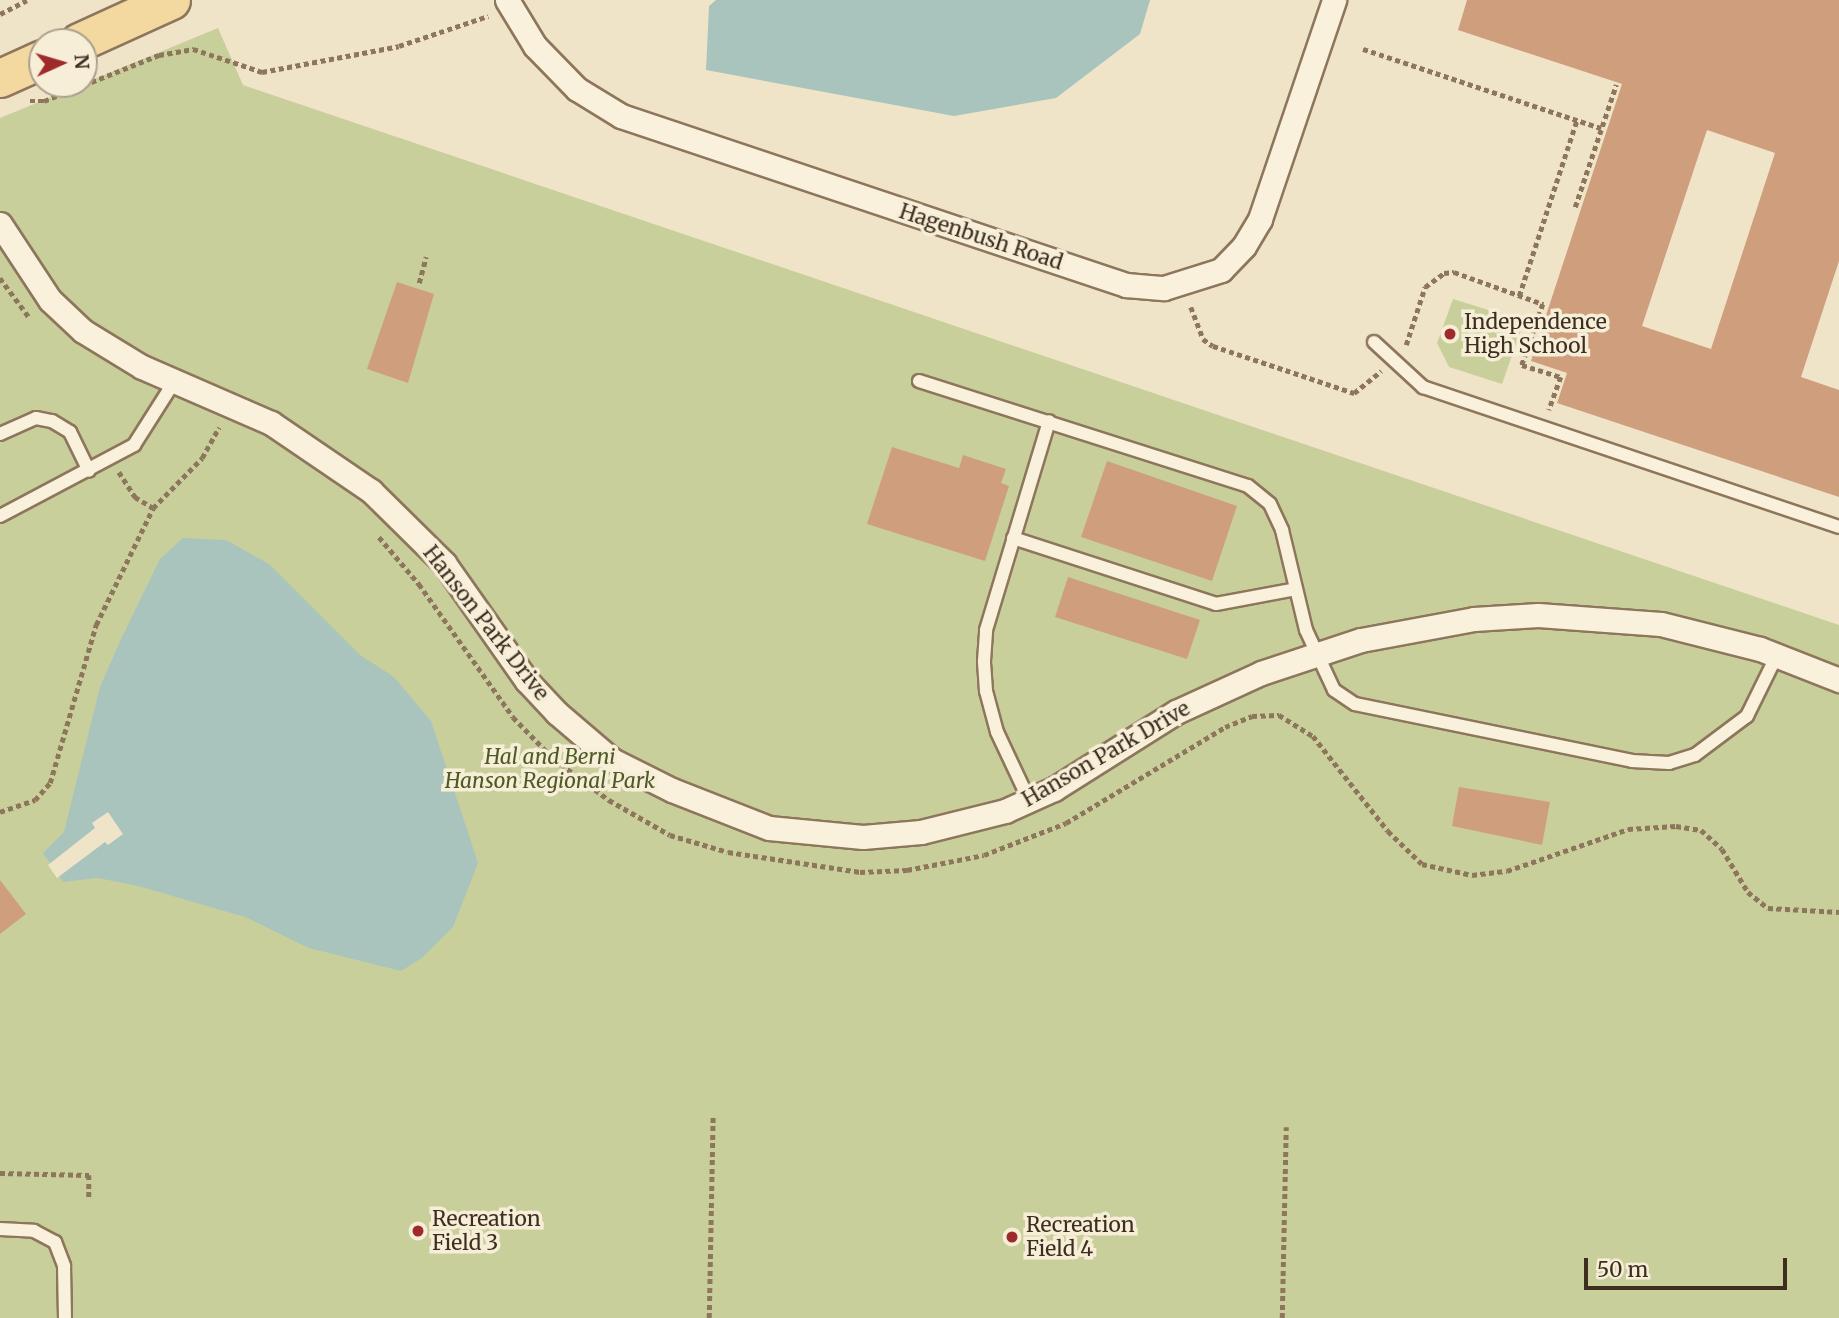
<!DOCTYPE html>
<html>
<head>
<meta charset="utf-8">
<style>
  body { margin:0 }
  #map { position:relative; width:1839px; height:1318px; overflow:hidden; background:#f0e4c8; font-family:Merriweather,serif }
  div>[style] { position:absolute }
  .green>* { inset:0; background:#c9cf9b }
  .water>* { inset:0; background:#a9c4bc }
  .pier>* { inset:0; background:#f0e4c8 }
  .building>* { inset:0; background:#cf9f7d }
  .path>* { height:4.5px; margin-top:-2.25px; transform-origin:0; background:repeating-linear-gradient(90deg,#8d765c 0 5px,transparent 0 8.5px) }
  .roads { filter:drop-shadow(2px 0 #8d765c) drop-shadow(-2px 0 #8d765c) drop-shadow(0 2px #8d765c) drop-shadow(0 -2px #8d765c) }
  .service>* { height:12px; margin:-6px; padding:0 6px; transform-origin:6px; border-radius:6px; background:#faf1dc }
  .minor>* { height:23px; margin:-11.5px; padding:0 11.5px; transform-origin:11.5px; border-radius:11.5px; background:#faf1dc }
  .primary>* { height:37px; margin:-18.5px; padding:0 18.5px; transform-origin:18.5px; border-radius:18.5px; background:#f3d9a0 }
  .dots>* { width:19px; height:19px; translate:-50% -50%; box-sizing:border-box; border:4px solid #f7eed8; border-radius:50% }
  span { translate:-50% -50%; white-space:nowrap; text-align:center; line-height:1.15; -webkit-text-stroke:7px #f7eed8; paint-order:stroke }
  .street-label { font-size:21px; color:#3d2e20 }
  .poi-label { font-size:21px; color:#3d2e20 }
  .left { translate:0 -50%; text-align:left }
  .park-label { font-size:21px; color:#4d5a26; font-style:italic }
  .north { position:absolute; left:28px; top:28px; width:70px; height:70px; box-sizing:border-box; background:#f7eed8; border:2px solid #ada18e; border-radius:50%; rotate:86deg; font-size:19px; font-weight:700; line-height:28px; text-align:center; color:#3d2e20 }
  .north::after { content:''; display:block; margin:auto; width:24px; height:32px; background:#9e2a2b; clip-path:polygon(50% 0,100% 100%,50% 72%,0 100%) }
  .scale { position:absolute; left:1584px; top:1258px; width:203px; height:32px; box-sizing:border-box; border:4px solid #3d2e20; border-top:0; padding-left:9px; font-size:21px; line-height:24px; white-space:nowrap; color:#3d2e20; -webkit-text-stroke:5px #f7eed8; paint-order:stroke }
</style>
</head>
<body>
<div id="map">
  <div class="green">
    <i style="clip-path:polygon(218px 28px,243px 85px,1839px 625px,1839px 1318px,0 1318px,0 118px)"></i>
    <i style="clip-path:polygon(1453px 299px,1524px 321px,1502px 384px,1449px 367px,1437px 343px)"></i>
  </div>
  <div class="water">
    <i style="clip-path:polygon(716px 0,1150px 0,1140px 34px,1056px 98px,954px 116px,706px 70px,709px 6px)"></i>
    <i style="clip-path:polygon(183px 538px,226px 540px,269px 564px,360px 655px,394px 677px,431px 721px,478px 863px,453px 927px,422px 958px,401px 971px,309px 948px,245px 917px,138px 886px,98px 878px,63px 882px,43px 853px,64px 832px,100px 687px,121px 639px,160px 559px)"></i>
  </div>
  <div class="pier">
    <i style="clip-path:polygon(108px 812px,123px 834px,108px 845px,105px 842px,57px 878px,48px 865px,95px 828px,92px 823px)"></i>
  </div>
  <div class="building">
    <i style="clip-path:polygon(evenodd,1467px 0,1839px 0,1839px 261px,1801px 377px,1839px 390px,1839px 497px,1557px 403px,1567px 373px,1531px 361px,1622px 84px,1458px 30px,1467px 0,1707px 130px,1775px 153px,1711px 349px,1642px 326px,1707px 130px)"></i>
    <i style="clip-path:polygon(397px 282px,434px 294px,408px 383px,367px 369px)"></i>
    <i style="clip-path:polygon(892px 447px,959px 468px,963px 455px,1006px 469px,1001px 483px,1009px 486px,985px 561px,867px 524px)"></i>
    <i style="clip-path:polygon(1107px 461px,1237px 506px,1212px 581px,1081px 537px)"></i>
    <i style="clip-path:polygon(1068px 577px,1200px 620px,1187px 659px,1055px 617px)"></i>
    <i style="clip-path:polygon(1459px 787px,1550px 802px,1542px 845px,1452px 826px)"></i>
    <i style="clip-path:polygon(0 880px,26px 914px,0 934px)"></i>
  </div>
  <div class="path">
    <i style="left:0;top:14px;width:30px;rotate:-27deg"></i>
    <i style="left:1363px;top:49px;width:251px;rotate:18.4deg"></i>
    <i style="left:30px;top:101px;width:14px"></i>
    <i style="left:44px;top:101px;width:124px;rotate:-21.8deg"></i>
    <i style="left:159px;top:55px;width:35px;rotate:-10deg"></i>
    <i style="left:193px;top:49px;width:73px;rotate:18.4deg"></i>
    <i style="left:262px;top:72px;width:139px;rotate:-10.7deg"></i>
    <i style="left:399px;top:46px;width:94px;rotate:-18.6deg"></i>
    <i style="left:1575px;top:207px;width:129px;rotate:-71.4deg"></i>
    <i style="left:0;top:278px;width:49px;rotate:53.4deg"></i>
    <i style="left:419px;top:283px;width:27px;rotate:-75deg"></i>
    <i style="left:1519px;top:296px;width:185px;rotate:-71.8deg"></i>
    <i style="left:1191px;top:307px;width:34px;rotate:69deg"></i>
    <i style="left:1203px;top:339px;width:12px;rotate:35deg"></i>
    <i style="left:1213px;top:346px;width:149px;rotate:18.4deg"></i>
    <i style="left:1354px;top:393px;width:35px;rotate:-39deg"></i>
    <i style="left:1406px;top:345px;width:61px;rotate:-71.9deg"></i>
    <i style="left:1425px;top:287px;width:24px;rotate:-36deg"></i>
    <i style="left:1444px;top:273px;width:10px;rotate:-6deg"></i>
    <i style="left:1454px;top:272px;width:95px;rotate:19.8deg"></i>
    <i style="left:1543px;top:304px;width:65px;rotate:109deg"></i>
    <i style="left:1522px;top:365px;width:41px;rotate:17.1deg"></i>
    <i style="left:1561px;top:377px;width:35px;rotate:110deg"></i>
    <i style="left:119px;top:472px;width:30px;rotate:57deg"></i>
    <i style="left:135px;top:497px;width:21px;rotate:31deg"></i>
    <i style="left:379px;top:537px;width:62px;rotate:49.6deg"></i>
    <i style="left:419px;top:584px;width:163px;rotate:54.7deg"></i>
    <i style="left:513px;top:717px;width:59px;rotate:45.7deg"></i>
    <i style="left:554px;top:759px;width:69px;rotate:36.7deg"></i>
    <i style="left:609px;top:800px;width:70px;rotate:29.8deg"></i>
    <i style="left:670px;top:835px;width:60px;rotate:16.3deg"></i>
    <i style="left:728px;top:852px;width:134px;rotate:8.6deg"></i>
    <i style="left:860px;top:872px;width:47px;rotate:-2.4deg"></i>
    <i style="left:907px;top:870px;width:78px;rotate:-11deg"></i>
    <i style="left:984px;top:855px;width:88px;rotate:-21.3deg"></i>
    <i style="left:1066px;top:823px;width:186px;rotate:-31.1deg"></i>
    <i style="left:1225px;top:727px;width:29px;rotate:-22deg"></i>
    <i style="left:1252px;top:716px;width:27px;rotate:-2deg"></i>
    <i style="left:1279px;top:715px;width:40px;rotate:32deg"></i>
    <i style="left:1313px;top:736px;width:121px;rotate:51.7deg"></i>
    <i style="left:1388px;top:831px;width:47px;rotate:44.1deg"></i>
    <i style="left:1422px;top:864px;width:51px;rotate:12.4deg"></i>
    <i style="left:1472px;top:875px;width:35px;rotate:-7deg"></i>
    <i style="left:1507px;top:871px;width:128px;rotate:-19.1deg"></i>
    <i style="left:1628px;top:829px;width:48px;rotate:-3.6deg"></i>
    <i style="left:1676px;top:826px;width:25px;rotate:9deg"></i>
    <i style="left:1701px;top:830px;width:28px;rotate:42deg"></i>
    <i style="left:1722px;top:849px;width:50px;rotate:58.8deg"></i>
    <i style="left:1748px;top:892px;width:26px;rotate:39deg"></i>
    <i style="left:1768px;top:908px;width:71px;rotate:3.2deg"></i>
    <i style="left:0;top:812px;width:37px;rotate:-19deg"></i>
    <i style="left:35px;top:800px;width:23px;rotate:-49deg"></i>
    <i style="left:50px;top:783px;width:165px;rotate:-73.8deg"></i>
    <i style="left:96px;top:625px;width:130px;rotate:-64deg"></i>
    <i style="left:153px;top:508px;width:70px;rotate:-45.6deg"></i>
    <i style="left:202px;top:458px;width:35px;rotate:-61deg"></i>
    <i style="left:0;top:1173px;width:89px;rotate:1.3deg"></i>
    <i style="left:89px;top:1175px;width:25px;rotate:90deg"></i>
    <i style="left:709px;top:1318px;width:204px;rotate:-88.9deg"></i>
    <i style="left:1282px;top:1318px;width:191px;rotate:-88.8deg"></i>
  </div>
  <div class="roads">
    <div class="service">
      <i style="left:1374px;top:342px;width:67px;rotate:42.6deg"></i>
      <i style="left:1423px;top:387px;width:439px;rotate:18.6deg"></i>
      <i style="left:919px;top:381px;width:345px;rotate:17.7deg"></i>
      <i style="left:1248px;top:486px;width:28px;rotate:39deg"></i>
      <i style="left:1270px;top:504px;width:29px;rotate:65deg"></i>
      <i style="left:1282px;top:530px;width:103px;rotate:76.5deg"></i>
      <i style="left:1306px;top:630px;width:66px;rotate:65deg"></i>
      <i style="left:1334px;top:690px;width:25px;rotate:34deg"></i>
      <i style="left:1355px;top:704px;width:283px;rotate:11.6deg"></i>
      <i style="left:1632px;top:761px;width:37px;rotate:3deg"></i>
      <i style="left:1669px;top:763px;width:27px;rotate:-17deg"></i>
      <i style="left:1695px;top:755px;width:65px;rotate:-36.9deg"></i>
      <i style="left:1747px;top:716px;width:68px;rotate:-63.8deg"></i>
      <i style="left:0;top:434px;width:39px;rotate:-24deg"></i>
      <i style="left:36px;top:418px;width:16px;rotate:11deg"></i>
      <i style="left:52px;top:421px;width:21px;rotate:31deg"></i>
      <i style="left:70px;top:432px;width:43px;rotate:64deg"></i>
      <i style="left:0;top:516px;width:152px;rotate:-27.9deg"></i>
      <i style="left:134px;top:445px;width:75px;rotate:-57.6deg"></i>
      <i style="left:1013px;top:538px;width:213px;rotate:18deg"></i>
      <i style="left:1216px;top:604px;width:81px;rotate:-10.6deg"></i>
      <i style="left:1029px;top:800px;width:75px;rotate:-115.2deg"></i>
      <i style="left:997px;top:732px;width:42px;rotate:-105deg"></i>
      <i style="left:986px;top:691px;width:30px;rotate:-94deg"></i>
      <i style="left:984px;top:661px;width:31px;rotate:-86deg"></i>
      <i style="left:986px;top:630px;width:218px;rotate:-73.2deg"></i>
      <i style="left:0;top:1229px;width:34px;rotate:3deg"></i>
      <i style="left:34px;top:1231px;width:24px;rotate:28deg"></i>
      <i style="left:55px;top:1242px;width:26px;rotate:69deg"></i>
      <i style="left:64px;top:1266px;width:52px;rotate:88.9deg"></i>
    </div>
    <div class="minor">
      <i style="left:507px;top:0;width:54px;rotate:58.7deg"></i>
      <i style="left:535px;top:46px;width:60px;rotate:45.7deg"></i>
      <i style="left:577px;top:89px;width:52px;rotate:31.5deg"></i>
      <i style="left:621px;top:116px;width:533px;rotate:18.5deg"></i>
      <i style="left:1126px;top:285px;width:38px;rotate:5deg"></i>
      <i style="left:1164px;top:288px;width:60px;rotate:-17.5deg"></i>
      <i style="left:1221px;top:270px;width:33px;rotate:-46deg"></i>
      <i style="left:1244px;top:246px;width:31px;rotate:-59deg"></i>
      <i style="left:1260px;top:219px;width:231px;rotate:-71.3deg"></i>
      <i style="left:0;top:224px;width:91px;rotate:56.7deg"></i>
      <i style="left:50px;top:300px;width:45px;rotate:43.2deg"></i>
      <i style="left:83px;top:331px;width:69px;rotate:31.4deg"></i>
      <i style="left:142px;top:367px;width:141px;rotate:23.5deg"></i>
      <i style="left:271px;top:423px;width:121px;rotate:34.2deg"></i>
      <i style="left:371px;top:491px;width:103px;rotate:44.6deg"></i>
      <i style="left:444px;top:563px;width:144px;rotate:54.9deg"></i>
      <i style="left:527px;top:681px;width:44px;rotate:46.8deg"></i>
      <i style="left:557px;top:713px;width:72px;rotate:40.5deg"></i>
      <i style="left:612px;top:760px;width:67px;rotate:26.6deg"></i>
      <i style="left:672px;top:790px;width:104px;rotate:21.4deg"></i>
      <i style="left:769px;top:828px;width:94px;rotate:5.5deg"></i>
      <i style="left:863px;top:837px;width:58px;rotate:-4.9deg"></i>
      <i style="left:921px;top:832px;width:87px;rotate:-14deg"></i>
      <i style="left:1005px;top:811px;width:54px;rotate:-24.2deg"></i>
      <i style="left:1054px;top:789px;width:144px;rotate:-32.3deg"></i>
      <i style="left:1176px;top:712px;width:94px;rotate:-24.6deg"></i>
      <i style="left:1261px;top:673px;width:105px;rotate:-18.3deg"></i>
      <i style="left:1361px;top:640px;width:115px;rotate:-10.5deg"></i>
      <i style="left:1474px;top:619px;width:64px;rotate:-3.6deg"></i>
      <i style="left:1538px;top:615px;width:123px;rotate:4.2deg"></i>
      <i style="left:1661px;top:624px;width:102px;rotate:14.2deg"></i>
      <i style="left:1760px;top:649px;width:85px;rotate:21.4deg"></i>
    </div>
    <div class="primary">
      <i style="left:79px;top:42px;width:101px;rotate:-24.5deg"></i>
      <i style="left:0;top:78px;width:46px;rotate:-24.3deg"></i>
    </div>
  </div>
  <div class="dots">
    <i style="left:1450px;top:334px;background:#9e2a2b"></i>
    <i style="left:418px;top:1231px;background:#9e2a2b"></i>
    <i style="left:1012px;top:1237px;background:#9e2a2b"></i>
  </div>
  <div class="street-label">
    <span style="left:981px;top:237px;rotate:18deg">Hagenbush Road</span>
    <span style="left:486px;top:623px;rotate:52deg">Hanson Park Drive</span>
    <span style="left:1106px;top:754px;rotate:-30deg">Hanson Park Drive</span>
  </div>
  <div class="poi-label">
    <span class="left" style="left:1464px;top:334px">Independence<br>High School</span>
    <span class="left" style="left:432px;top:1231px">Recreation<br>Field 3</span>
    <span class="left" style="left:1026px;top:1237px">Recreation<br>Field 4</span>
  </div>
  <div class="park-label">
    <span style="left:550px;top:769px">Hal and Berni<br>Hanson Regional Park</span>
  </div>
  <div class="north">N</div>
  <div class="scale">50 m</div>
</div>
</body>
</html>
